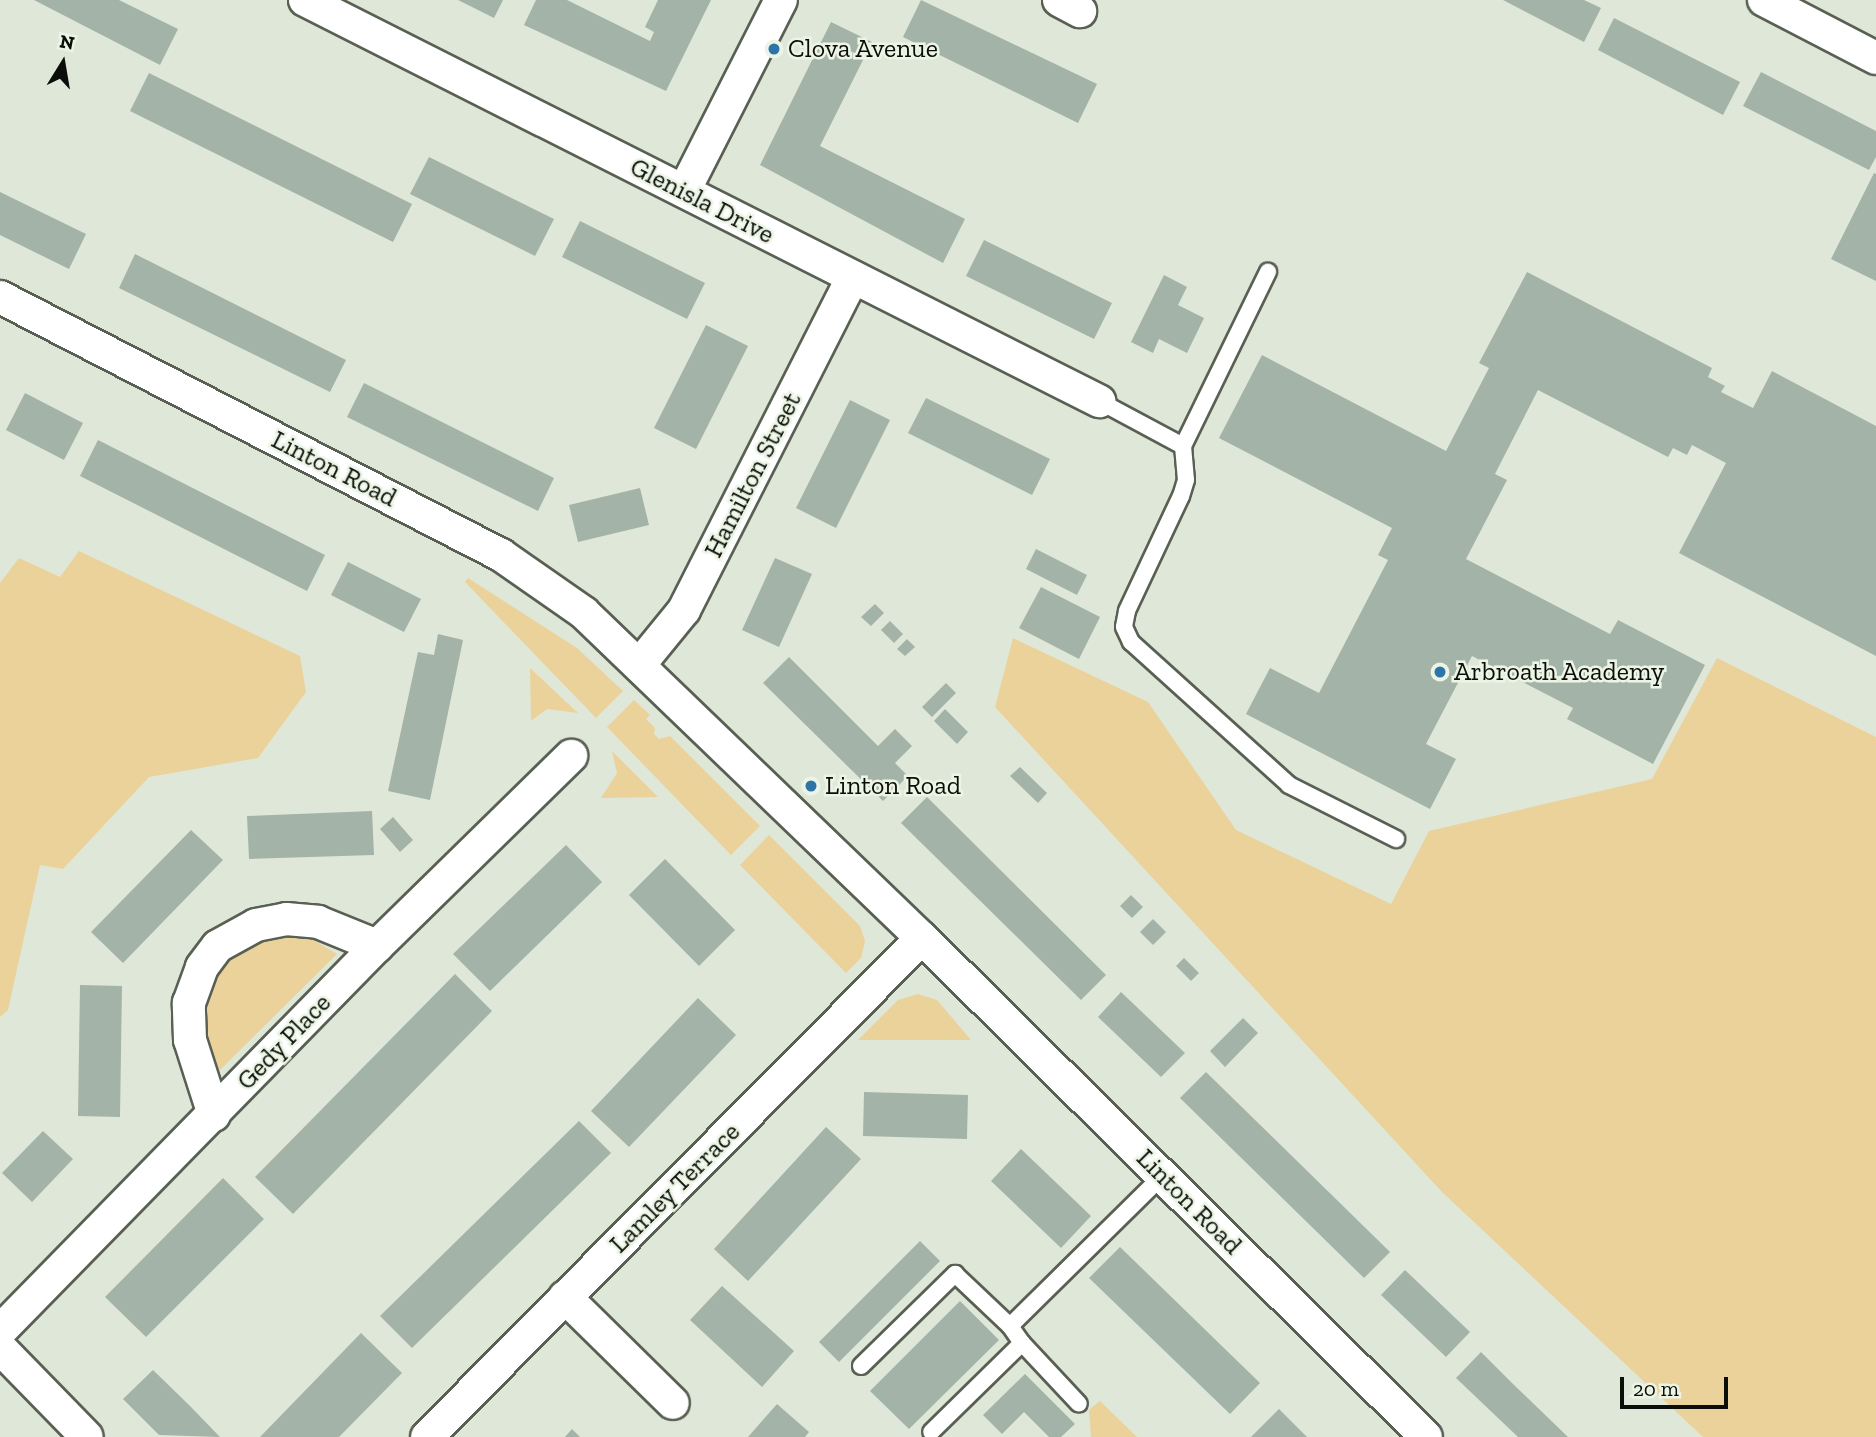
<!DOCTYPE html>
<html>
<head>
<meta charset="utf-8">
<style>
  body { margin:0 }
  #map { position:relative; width:1876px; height:1437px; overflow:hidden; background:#dfe7d8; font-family:"Zilla Slab",serif }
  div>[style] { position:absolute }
  .green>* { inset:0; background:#ebd29a }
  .building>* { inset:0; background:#a4b3a8 }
  .roads { filter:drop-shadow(2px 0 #586053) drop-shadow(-2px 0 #586053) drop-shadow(0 2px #586053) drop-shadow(0 -2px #586053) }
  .service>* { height:16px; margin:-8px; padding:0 8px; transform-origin:8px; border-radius:8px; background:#fff }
  .minor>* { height:32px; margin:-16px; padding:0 16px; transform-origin:16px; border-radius:16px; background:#fff }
  .dots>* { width:19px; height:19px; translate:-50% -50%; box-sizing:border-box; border:4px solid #ecf5e5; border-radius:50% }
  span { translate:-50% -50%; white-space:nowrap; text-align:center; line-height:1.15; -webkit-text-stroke:5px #ecf5e5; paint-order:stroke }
  .poi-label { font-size:26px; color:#0a0d08 }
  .left { translate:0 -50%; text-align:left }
  .street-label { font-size:26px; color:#0a0d08 }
  .north { position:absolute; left:28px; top:28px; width:70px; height:70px; -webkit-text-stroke:5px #ecf5e5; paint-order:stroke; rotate:11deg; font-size:19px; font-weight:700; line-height:28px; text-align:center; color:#0a0d08 }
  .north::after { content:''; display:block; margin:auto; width:24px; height:32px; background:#0a0d08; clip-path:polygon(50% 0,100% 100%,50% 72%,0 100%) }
  .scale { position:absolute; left:1620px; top:1377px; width:108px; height:32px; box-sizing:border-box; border:4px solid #0a0d08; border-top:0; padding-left:9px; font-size:21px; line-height:24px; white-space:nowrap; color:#0a0d08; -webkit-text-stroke:5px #ecf5e5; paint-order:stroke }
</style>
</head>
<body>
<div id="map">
  <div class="green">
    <i style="clip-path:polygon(79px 551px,300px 656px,306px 692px,258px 758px,149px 777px,63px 869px,40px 865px,8px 1010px,0 1017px,0 583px,19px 558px,60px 577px)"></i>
    <i style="clip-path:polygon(468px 578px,577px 648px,623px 691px,596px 718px,465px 582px)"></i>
    <i style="clip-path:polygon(1013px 638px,1148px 702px,1236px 830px,1391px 904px,1429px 831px,1652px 779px,1717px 658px,1876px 737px,1876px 1437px,1703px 1437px,1442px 1192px,995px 707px)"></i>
    <i style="clip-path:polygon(530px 668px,578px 713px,547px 709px,531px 721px)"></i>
    <i style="clip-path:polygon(634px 700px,650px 715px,646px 719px,655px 728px,654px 734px,659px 739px,670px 736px,760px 826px,731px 855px,607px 727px)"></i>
    <i style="clip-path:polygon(612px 751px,658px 797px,601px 798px,617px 773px)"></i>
    <i style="clip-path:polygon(769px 835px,860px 926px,865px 941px,861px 958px,846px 973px,740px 865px)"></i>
    <i style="clip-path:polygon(290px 935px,310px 938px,337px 954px,219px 1071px,203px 1032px,207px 993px,214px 977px,238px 950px,254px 942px)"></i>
    <i style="clip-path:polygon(918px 994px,937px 1000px,971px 1040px,858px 1040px,898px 1000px)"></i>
    <i style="clip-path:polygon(1100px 1401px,1137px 1437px,1091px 1437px,1089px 1410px)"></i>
  </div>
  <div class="building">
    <i style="clip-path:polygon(34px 0,119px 0,178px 29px,160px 65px)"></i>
    <i style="clip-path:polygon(458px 0,503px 0,494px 18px)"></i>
    <i style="clip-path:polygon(536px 0,567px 0,650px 41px,654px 32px,645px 27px,658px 0,711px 0,666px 91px,524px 25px)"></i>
    <i style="clip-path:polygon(921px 0,1097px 84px,1078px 123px,903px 37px)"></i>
    <i style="clip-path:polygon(1503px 0,1584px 0,1601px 8px,1584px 42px)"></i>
    <i style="clip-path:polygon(1614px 18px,1740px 82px,1723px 115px,1598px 50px)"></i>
    <i style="clip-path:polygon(831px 22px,872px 42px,820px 146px,965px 219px,943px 263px,760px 165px)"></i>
    <i style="clip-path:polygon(1761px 72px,1876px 131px,1876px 157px,1869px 170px,1743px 106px)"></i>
    <i style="clip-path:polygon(149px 73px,412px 204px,393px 242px,130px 111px)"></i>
    <i style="clip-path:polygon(429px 157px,554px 219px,535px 256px,410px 194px)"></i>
    <i style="clip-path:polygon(1874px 173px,1876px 174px,1876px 281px,1831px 259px)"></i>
    <i style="clip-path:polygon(0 192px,86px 234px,69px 269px,0 235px)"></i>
    <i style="clip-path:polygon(580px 221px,705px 283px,687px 319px,562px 257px)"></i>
    <i style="clip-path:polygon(984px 240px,1112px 303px,1094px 339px,966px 276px)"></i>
    <i style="clip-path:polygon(135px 254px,346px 360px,330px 392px,119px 288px)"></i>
    <i style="clip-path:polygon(1527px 272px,1712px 368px,1708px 377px,1725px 386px,1721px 392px,1753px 408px,1772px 371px,1876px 426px,1876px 656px,1679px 553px,1726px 463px,1692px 445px,1687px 455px,1673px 448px,1668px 457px,1538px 390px,1495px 474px,1507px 480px,1466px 559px,1610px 634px,1618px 620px,1705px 665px,1653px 764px,1567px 719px,1573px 708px,1472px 656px,1426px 744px,1456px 759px,1430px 809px,1246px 714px,1270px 668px,1319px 693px,1388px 560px,1378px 555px,1392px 528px,1219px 438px,1262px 355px,1446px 451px,1489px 368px,1479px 363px)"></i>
    <i style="clip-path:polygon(1164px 275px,1187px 287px,1178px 305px,1204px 318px,1187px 353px,1159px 339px,1153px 353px,1131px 342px)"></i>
    <i style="clip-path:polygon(706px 325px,748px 346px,696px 449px,654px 428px)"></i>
    <i style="clip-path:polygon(364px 383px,554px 478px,538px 511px,347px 417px)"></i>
    <i style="clip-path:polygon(25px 393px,83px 423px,64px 460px,6px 430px)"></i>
    <i style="clip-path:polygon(926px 398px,1050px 459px,1032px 495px,908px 433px)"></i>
    <i style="clip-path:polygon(850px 400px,890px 420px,836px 528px,796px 508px)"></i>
    <i style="clip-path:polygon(98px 440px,325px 555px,307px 591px,80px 476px)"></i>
    <i style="clip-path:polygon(640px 488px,649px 525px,578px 542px,569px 505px)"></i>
    <i style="clip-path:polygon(1036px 549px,1087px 575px,1077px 595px,1026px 569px)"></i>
    <i style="clip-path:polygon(775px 558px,812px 574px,779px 647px,742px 630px)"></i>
    <i style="clip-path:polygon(348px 562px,421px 599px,404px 632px,331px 595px)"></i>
    <i style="clip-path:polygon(1041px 587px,1100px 617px,1079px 659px,1019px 628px)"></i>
    <i style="clip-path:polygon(875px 604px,884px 613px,871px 626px,861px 617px)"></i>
    <i style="clip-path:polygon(890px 621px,903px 634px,894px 643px,881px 630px)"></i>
    <i style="clip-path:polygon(438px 634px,463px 640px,430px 800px,388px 791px,418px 652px,434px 655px)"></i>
    <i style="clip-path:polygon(907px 639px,915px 647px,905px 656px,897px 649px)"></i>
    <i style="clip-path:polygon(789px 657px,878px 746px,895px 729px,912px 746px,895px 763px,908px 776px,883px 801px,763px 683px)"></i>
    <i style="clip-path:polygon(946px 683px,956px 693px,932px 717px,922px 707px)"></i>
    <i style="clip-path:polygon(945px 709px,968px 732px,957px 744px,934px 721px)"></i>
    <i style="clip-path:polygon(1020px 767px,1047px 793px,1038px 803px,1010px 776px)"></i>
    <i style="clip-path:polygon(927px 797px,1106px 975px,1081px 1000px,901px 823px)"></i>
    <i style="clip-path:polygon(372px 811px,374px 855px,249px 859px,247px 816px)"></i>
    <i style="clip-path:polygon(393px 817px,413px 840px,400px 852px,380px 829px)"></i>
    <i style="clip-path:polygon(191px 830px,223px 860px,123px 963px,91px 932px)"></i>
    <i style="clip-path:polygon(566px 845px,602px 882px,490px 991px,453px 954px)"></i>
    <i style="clip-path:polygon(665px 859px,735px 930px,699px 966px,629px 895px)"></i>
    <i style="clip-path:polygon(1131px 895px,1143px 907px,1132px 918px,1120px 906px)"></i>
    <i style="clip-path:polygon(1153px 919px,1166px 932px,1153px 945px,1140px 932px)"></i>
    <i style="clip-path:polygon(1184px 958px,1199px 973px,1191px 981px,1176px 966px)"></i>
    <i style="clip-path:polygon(455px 974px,492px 1011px,293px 1214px,255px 1177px)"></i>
    <i style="clip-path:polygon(80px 985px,122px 986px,120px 1117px,78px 1116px)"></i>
    <i style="clip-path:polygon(1121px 992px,1185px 1053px,1161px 1077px,1098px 1017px)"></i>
    <i style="clip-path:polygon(698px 998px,736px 1035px,629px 1147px,591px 1111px)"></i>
    <i style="clip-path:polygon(1243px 1018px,1258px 1033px,1225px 1067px,1210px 1051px)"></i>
    <i style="clip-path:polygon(1206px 1072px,1390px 1252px,1364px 1278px,1180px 1098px)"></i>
    <i style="clip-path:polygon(864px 1092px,968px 1095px,967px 1139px,863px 1136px)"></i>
    <i style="clip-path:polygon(579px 1121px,611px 1153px,412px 1348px,380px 1316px)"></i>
    <i style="clip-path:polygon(826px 1127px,861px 1159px,748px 1281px,714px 1249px)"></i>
    <i style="clip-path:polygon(43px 1131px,73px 1159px,32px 1202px,2px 1173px)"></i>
    <i style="clip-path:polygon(1021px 1149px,1091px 1216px,1061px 1248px,991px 1181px)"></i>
    <i style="clip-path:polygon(223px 1178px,264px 1219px,146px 1337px,105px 1297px)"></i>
    <i style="clip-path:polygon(920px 1241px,940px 1261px,839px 1362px,819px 1342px)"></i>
    <i style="clip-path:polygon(1120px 1247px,1260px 1383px,1230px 1414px,1089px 1278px)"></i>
    <i style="clip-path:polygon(1405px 1270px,1470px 1332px,1446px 1357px,1381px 1295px)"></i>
    <i style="clip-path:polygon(722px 1286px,794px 1351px,762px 1387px,690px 1320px)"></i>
    <i style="clip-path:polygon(960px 1301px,999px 1340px,909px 1429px,870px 1391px)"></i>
    <i style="clip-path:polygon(361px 1333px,402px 1373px,339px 1437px,260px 1437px)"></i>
    <i style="clip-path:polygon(1481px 1352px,1513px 1384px,1568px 1437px,1518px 1437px,1456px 1378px)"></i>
    <i style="clip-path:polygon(153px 1370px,189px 1405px,220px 1437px,159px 1435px,123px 1399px)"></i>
    <i style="clip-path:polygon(1025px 1374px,1075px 1424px,1061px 1437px,1049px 1437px,1024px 1412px,1002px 1434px,983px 1415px)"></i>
    <i style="clip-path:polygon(777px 1404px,809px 1432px,805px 1437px,748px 1437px)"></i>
    <i style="clip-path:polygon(1279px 1409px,1307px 1437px,1251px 1437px)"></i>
    <i style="clip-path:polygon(572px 1429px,580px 1437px,565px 1437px)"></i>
  </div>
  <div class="roads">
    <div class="service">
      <i style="left:1099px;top:401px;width:95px;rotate:28.2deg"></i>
      <i style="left:1183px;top:446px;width:34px;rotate:85deg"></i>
      <i style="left:1186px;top:480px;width:17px;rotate:107deg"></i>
      <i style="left:1181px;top:496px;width:127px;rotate:115.2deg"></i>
      <i style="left:1127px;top:611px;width:16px;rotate:101deg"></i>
      <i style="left:1124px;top:627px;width:17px;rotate:65deg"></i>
      <i style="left:1131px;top:642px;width:213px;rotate:42.1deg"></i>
      <i style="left:1289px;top:785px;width:120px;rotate:26.8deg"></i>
      <i style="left:1183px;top:446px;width:194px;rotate:-64deg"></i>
      <i style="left:1010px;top:1326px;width:214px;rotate:-44.6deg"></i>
      <i style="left:1022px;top:1343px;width:83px;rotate:46.9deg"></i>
      <i style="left:861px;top:1366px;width:132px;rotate:-44.4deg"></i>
      <i style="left:955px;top:1274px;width:76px;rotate:43.4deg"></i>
      <i style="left:1010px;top:1326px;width:21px;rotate:55deg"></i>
      <i style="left:1022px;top:1343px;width:127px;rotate:135.6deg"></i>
    </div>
    <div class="minor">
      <i style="left:305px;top:0;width:890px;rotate:26.8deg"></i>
      <i style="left:1059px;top:0;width:24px;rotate:28deg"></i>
      <i style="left:1764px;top:0;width:126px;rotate:27.4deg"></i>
      <i style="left:684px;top:191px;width:214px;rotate:-63.1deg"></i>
      <i style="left:0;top:297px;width:564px;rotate:27.25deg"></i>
      <i style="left:501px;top:555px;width:101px;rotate:34.9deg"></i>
      <i style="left:584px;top:613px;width:469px;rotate:43.9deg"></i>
      <i style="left:922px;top:938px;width:709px;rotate:44.71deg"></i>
      <i style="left:640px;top:664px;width:70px;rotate:-50.8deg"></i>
      <i style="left:684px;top:610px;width:373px;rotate:-63.1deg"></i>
      <i style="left:214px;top:1115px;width:79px;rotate:-107.7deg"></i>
      <i style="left:190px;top:1040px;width:37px;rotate:-92deg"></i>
      <i style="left:189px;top:1003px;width:38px;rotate:-70deg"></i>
      <i style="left:202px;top:967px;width:26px;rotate:-53deg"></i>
      <i style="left:218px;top:946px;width:43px;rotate:-28.9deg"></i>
      <i style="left:256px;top:925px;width:31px;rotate:-11deg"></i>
      <i style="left:286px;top:919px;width:32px;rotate:5deg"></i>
      <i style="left:318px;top:922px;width:64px;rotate:22.1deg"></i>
      <i style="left:565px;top:1297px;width:151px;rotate:44.5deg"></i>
      <i style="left:0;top:1331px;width:539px;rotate:-45.6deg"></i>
      <i style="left:377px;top:946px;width:272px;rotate:-44.4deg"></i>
      <i style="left:0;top:1348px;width:124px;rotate:45.7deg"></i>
      <i style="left:427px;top:1437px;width:703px;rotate:-45.23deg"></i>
    </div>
  </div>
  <div class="dots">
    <i style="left:774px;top:49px;background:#2d74a8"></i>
    <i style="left:1440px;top:672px;background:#2d74a8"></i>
    <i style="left:811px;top:786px;background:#2d74a8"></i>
  </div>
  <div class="poi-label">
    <span class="left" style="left:788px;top:49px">Clova Avenue</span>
    <span class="left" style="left:1454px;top:672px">Arbroath Academy</span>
    <span class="left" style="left:825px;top:786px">Linton Road</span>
  </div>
  <div class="street-label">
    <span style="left:702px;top:201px;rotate:27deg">Glenisla Drive</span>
    <span style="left:334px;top:469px;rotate:27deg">Linton Road</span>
    <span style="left:753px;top:475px;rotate:-63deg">Hamilton Street</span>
    <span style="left:284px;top:1042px;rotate:-46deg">Gedy Place</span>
    <span style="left:675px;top:1188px;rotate:-45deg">Lamley Terrace</span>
    <span style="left:1189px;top:1202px;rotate:45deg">Linton Road</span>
  </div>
  <div class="north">N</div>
  <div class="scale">20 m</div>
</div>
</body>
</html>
